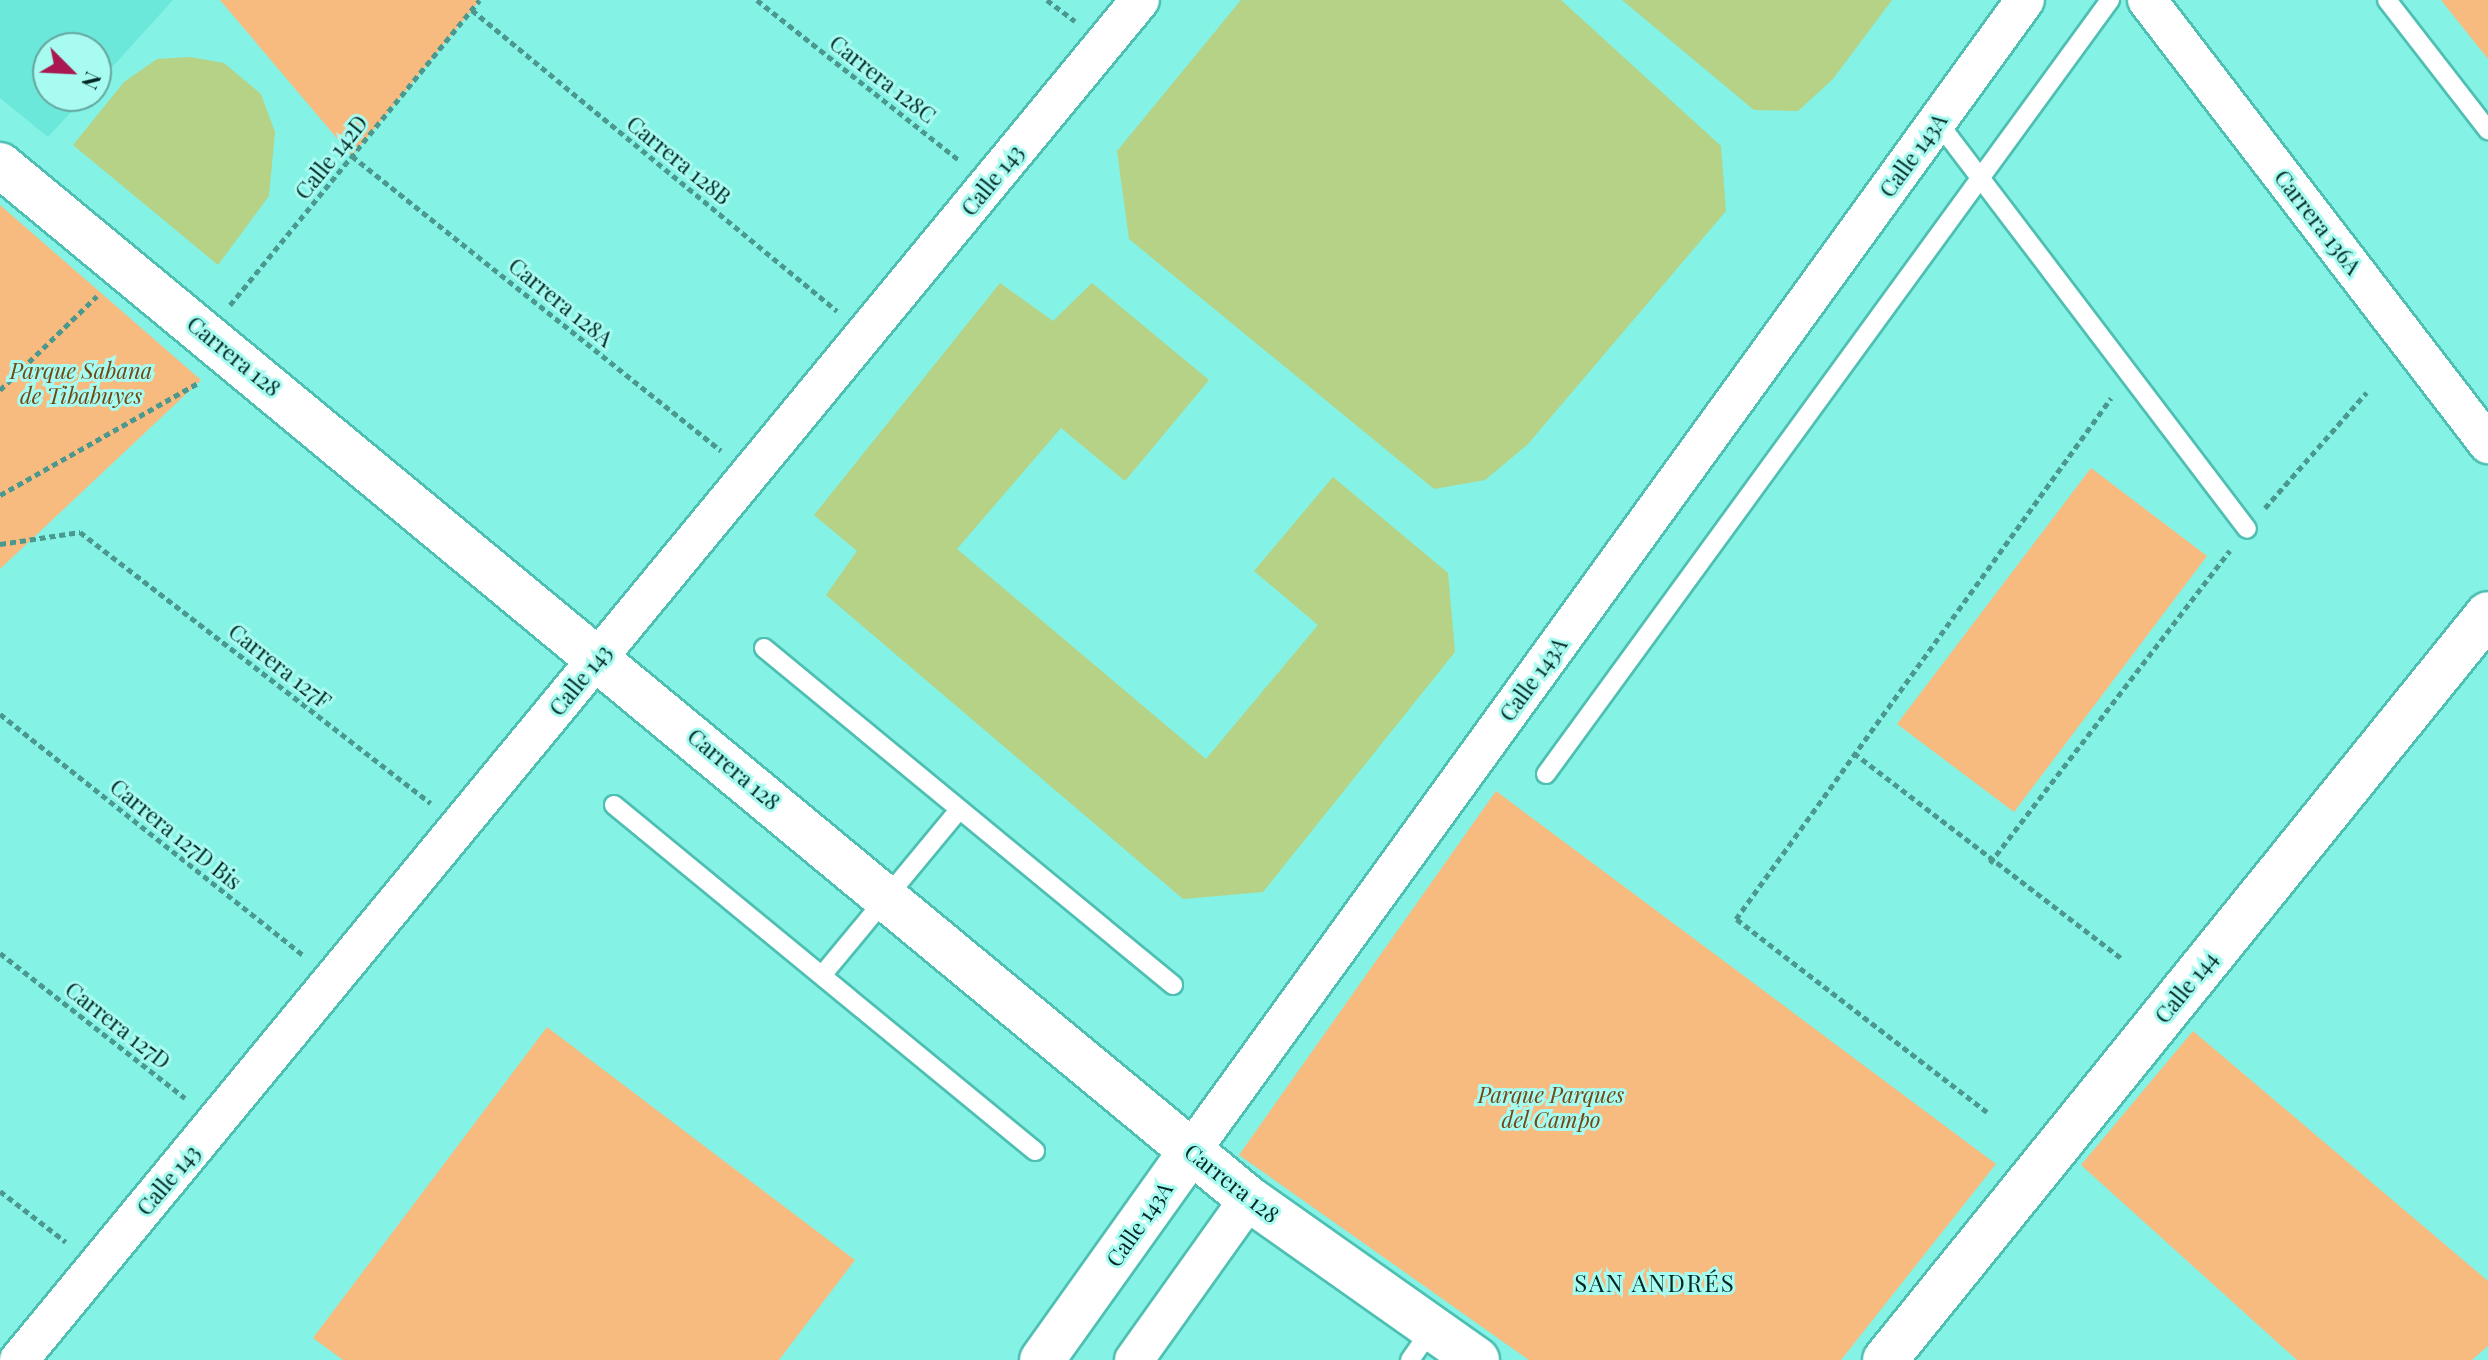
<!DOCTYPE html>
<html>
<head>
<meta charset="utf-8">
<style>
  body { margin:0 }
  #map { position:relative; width:2488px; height:1360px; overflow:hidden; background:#84f2e4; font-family:"Playfair Display",serif }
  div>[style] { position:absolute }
  .built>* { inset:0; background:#6be8da }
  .green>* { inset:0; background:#f7bb80 }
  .building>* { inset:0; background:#b6d286 }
  .path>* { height:5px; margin-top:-2.5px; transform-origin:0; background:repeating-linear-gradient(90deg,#4a988e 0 6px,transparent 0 10px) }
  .roads { filter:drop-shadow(2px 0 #4ebfb3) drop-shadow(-2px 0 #4ebfb3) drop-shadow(0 2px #4ebfb3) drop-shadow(0 -2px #4ebfb3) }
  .lane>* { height:18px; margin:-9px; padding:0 9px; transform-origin:9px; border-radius:9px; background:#fff }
  .street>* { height:38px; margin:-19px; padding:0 19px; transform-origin:19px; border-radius:19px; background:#fff }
  .secondary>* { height:44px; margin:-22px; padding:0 22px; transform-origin:22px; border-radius:22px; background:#fff }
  span { translate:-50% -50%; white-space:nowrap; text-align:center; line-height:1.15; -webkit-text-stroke:6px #a7fbf0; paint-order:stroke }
  .street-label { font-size:22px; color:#022723 }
  .park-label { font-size:22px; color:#734713; font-style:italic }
  .neighbourhood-label { font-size:24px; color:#022723; letter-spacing:2px }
  .north { position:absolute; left:32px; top:32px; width:80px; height:80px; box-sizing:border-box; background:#a7fbf0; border:2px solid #65a69e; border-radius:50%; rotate:114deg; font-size:22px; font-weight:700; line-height:32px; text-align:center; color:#022723 }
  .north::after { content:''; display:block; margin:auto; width:28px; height:36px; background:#a91851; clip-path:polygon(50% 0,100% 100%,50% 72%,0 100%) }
</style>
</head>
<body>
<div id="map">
  <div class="built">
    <i style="clip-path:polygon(0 0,173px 0,96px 85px,96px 48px,48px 48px,48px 96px,86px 96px,48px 137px,0 98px)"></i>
  </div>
  <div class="green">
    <i style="clip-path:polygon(220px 0,480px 0,352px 156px)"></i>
    <i style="clip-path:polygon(2441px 0,2488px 0,2488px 59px)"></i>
    <i style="clip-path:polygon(0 205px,201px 380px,0 569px)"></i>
    <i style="clip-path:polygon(2091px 468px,2207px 556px,2014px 812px,1897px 724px)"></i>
    <i style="clip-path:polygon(1496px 791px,1996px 1164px,1841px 1360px,1529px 1360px,1239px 1155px)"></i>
    <i style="clip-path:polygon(547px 1027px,855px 1260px,779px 1360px,343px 1360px,313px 1338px)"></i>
    <i style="clip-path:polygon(2193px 1031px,2488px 1281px,2488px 1346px,2472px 1360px,2297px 1360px,2081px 1165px)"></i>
  </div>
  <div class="building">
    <i style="clip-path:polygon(1241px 0,1561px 0,1721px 146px,1726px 211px,1528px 444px,1485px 480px,1434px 489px,1129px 239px,1117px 151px)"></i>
    <i style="clip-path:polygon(1622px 0,1892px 0,1833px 79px,1798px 111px,1754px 110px)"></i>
    <i style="clip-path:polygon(190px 57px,224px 63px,261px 94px,275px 132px,269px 196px,218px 265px,73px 145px,124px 82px,157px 59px)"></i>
    <i style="clip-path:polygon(1000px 283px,1053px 321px,1092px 283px,1209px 380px,1125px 481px,1061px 428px,957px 549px,1206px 759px,1318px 625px,1254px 571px,1333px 477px,1448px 573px,1455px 652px,1263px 892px,1183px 899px,826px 595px,857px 551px,814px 515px)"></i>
  </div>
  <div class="path">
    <i style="left:757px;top:0;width:259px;rotate:38.4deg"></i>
    <i style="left:1047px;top:0;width:35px;rotate:37deg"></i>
    <i style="left:472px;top:10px;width:473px;rotate:39.5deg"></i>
    <i style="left:352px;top:156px;width:472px;rotate:38.6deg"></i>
    <i style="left:230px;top:305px;width:394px;rotate:-50.7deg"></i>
    <i style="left:0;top:390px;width:135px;rotate:-44.1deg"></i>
    <i style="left:0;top:495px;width:227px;rotate:-29.5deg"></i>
    <i style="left:2265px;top:508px;width:154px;rotate:-48.7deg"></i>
    <i style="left:0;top:544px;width:81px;rotate:-8.5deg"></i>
    <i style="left:80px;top:532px;width:443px;rotate:37.7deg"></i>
    <i style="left:0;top:714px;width:387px;rotate:38.5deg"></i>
    <i style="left:1854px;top:753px;width:337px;rotate:37.5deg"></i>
    <i style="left:1990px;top:863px;width:394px;rotate:-52.5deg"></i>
    <i style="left:0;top:953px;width:235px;rotate:38.1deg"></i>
    <i style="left:1987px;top:1112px;width:317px;rotate:-142.4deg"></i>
    <i style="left:1736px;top:919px;width:642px;rotate:-54.25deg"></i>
    <i style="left:0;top:1191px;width:83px;rotate:37.7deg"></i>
  </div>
  <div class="roads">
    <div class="lane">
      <i style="left:2387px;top:0;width:165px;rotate:52.2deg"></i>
      <i style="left:1937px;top:121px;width:512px;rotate:52.77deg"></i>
      <i style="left:764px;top:648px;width:530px;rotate:39.49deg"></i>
      <i style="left:1546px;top:774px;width:958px;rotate:-53.92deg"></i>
      <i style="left:614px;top:805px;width:545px;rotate:39.42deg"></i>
      <i style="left:824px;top:973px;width:209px;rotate:-50.4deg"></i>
      <i style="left:1410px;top:1360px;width:39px;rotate:-55deg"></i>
    </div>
    <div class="street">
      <i style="left:2147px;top:0;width:560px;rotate:52.48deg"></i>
      <i style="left:1191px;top:1151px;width:1421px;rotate:-54.07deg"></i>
      <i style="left:19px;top:1360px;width:1762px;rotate:-50.5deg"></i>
      <i style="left:1134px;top:1360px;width:198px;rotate:-54.5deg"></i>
    </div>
    <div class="secondary">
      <i style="left:0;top:165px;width:1621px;rotate:39.62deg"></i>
      <i style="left:1249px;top:1199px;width:279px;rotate:35.2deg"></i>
      <i style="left:1042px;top:1360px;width:257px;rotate:-54.5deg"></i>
      <i style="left:1885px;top:1360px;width:959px;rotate:-51.05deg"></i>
    </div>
  </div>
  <div class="street-label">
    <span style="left:883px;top:79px;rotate:38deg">Carrera 128C</span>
    <span style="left:1913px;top:155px;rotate:-54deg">Calle 143A</span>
    <span style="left:331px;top:157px;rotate:-51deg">Calle 142D</span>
    <span style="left:679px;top:160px;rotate:39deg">Carrera 128B</span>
    <span style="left:992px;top:180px;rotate:-51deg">Calle 143</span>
    <span style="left:2318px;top:222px;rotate:52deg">Carrera 136A</span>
    <span style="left:561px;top:302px;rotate:39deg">Carrera 128A</span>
    <span style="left:234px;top:356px;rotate:39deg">Carrera 128</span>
    <span style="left:280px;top:666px;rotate:38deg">Carrera 127F</span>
    <span style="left:1533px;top:679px;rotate:-54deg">Calle 143A</span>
    <span style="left:580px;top:680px;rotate:-51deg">Calle 143</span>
    <span style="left:734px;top:769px;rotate:40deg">Carrera 128</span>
    <span style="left:176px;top:834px;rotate:39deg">Carrera 127D Bis</span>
    <span style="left:2186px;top:987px;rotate:-51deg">Calle 144</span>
    <span style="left:118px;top:1025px;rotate:38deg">Carrera 127D</span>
    <span style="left:168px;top:1180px;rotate:-50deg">Calle 143</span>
    <span style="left:1232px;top:1183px;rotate:38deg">Carrera 128</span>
    <span style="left:1139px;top:1224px;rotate:-55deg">Calle 143A</span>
  </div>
  <div class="park-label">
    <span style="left:81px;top:383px">Parque Sabana<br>de Tibabuyes</span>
    <span style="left:1551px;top:1107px">Parque Parques<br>del Campo</span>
  </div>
  <div class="neighbourhood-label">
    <span style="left:1655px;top:1283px">SAN ANDRÉS</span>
  </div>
  <div class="north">N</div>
</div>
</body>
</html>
